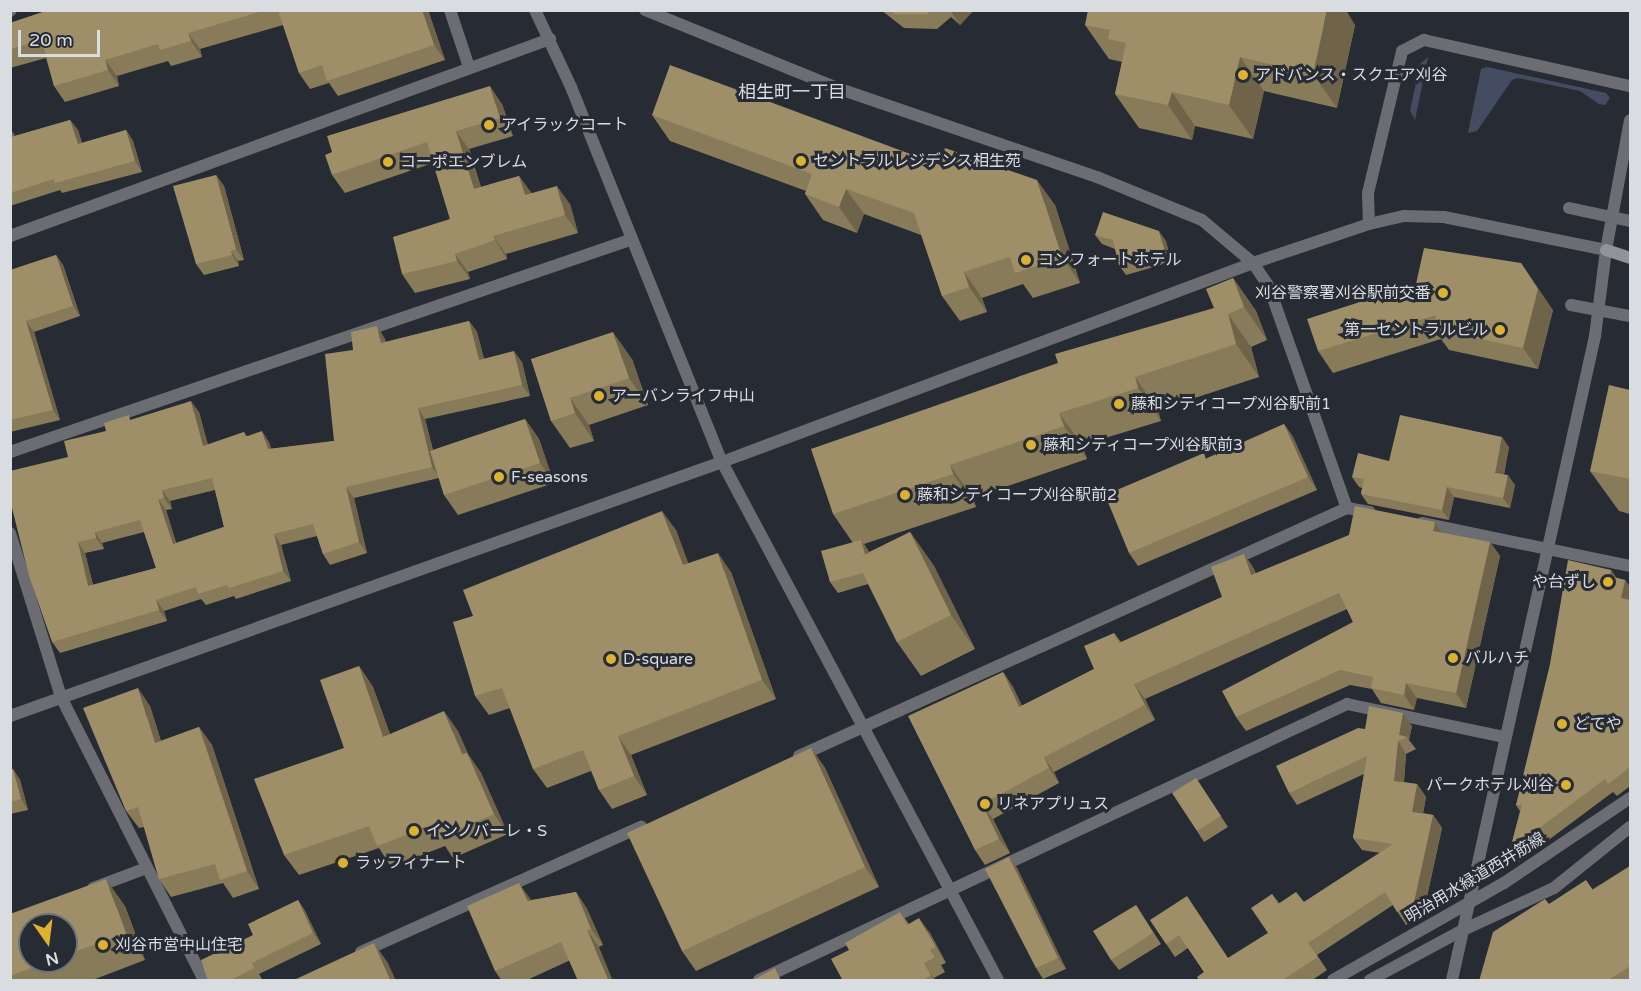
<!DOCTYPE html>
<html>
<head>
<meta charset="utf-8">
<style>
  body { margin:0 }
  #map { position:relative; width:1641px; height:991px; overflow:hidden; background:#272b33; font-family:"Varela Round","Noto Sans JP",sans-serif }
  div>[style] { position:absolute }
  .green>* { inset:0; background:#434c60 }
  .pedestrian>* { height:12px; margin:-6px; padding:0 6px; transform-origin:6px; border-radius:6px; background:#6b6d72 }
  .minor>* { height:12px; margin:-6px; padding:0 6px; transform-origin:6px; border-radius:6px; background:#6b6d72 }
  .tertiary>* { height:12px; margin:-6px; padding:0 6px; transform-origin:6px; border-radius:6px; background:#6b6d72 }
  .secondary>* { height:12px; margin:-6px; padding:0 6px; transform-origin:6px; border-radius:6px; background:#90939a }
  .pedestrian-bridge>* { height:12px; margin:-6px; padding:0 6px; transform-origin:6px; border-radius:6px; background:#6b6d72 }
  .wall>* { inset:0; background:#887b59 }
  .shaded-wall>* { inset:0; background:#6f6449 }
  .building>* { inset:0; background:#9e8f68 }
  .dots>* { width:16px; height:16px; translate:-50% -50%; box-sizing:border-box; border:3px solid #272b33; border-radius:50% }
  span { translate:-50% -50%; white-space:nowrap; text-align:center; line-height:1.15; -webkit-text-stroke:6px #272b33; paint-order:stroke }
  .poi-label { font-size:16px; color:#d9dce1 }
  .left { translate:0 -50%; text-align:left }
  .right { translate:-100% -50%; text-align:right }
  .street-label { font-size:16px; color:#d9dce1 }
  .neighbourhood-label { font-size:18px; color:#d9dce1 }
  .frame { position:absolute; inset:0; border:12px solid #d9dce1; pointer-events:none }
  .north { position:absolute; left:18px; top:913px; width:60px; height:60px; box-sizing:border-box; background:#272b33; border:2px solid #6e7279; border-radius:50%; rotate:166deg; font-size:16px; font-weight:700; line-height:24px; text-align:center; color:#d9dce1 }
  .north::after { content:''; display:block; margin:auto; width:21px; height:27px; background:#dcb233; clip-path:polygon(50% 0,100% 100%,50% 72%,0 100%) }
  .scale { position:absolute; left:18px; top:30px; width:82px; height:27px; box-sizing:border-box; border:3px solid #d9dce1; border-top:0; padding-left:8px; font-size:18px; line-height:21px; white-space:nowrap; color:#d9dce1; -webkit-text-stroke:4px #272b33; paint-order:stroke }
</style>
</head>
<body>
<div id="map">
  <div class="green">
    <i style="clip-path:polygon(1428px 57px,1415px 120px,1410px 111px,1420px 64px)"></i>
    <i style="clip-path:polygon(1487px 67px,1606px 93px,1610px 98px,1605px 105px,1599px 104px,1580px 91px,1518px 78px,1512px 80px,1477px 131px,1468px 133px,1481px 69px)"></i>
  </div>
  <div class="pedestrian">
    <i style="left:1333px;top:980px;width:197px;rotate:-29.6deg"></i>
    <i style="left:1504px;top:883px;width:152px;rotate:-34deg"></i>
  </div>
  <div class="minor">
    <i style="left:450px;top:10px;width:60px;rotate:71.6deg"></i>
    <i style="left:10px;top:11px;width:1px;rotate:-45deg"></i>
    <i style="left:10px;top:236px;width:575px;rotate:-20.04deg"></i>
    <i style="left:1253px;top:263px;width:29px;rotate:56deg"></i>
    <i style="left:1269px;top:287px;width:234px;rotate:70.6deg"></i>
    <i style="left:10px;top:452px;width:655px;rotate:-18.88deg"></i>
    <i style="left:722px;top:462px;width:587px;rotate:61.95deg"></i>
    <i style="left:1422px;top:523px;width:212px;rotate:11.7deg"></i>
    <i style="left:10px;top:533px;width:172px;rotate:72.7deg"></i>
    <i style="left:61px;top:697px;width:317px;rotate:63.2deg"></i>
    <i style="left:799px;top:756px;width:602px;rotate:-24.35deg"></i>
    <i style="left:1347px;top:508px;width:23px;rotate:10deg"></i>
    <i style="left:93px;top:888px;width:54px;rotate:-20.4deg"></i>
    <i style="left:361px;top:952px;width:307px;rotate:-24.1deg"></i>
    <i style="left:759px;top:980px;width:650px;rotate:-25.14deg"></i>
    <i style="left:1347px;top:704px;width:160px;rotate:11.9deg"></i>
  </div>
  <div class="tertiary">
    <i style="left:535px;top:10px;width:85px;rotate:64.9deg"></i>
    <i style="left:571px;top:87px;width:404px;rotate:68.1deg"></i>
    <i style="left:645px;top:10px;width:207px;rotate:22.1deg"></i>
    <i style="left:837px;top:88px;width:275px;rotate:18.9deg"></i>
    <i style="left:1097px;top:177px;width:113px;rotate:22.3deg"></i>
    <i style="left:1202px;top:220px;width:67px;rotate:40.1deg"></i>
    <i style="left:1369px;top:224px;width:31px;rotate:-92deg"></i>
    <i style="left:1368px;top:193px;width:146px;rotate:-76.5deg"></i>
    <i style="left:1402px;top:51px;width:25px;rotate:-27deg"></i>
    <i style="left:1424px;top:40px;width:211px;rotate:12.6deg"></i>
    <i style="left:10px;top:716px;width:756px;rotate:-19.63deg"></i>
    <i style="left:722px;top:462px;width:567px;rotate:-20.54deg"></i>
    <i style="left:1253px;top:263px;width:122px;rotate:-18.6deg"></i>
    <i style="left:1369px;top:224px;width:36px;rotate:-13deg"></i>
    <i style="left:1404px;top:216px;width:40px;rotate:1.4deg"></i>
    <i style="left:1444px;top:217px;width:165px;rotate:11.5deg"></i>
    <i style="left:1370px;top:980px;width:106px;rotate:-28.3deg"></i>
    <i style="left:1463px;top:930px;width:100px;rotate:-24.8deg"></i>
    <i style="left:1554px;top:888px;width:97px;rotate:-38.8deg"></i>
    <i style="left:1452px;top:980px;width:660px;rotate:-77.48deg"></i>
    <i style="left:1595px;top:336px;width:87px;rotate:-82.7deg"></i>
    <i style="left:1606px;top:250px;width:132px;rotate:-79.5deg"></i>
  </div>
  <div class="secondary">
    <i style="left:1606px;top:250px;width:25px;rotate:18deg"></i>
  </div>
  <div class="pedestrian-bridge">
    <i style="left:1569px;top:208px;width:62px;rotate:12deg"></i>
    <i style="left:1571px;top:305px;width:60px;rotate:10.6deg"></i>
  </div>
  <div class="wall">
    <i style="clip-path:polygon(49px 10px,428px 10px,445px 60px,338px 96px,329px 83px,310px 89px,299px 73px,283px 25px,200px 49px,202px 57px,171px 66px,168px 61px,117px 76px,119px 86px,65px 102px,54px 86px,46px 58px,10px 68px,10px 23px)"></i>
    <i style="clip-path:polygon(881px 10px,974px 10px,960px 25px,951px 17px,937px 29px,904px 28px)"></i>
    <i style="clip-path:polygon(1085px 25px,1355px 25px,1337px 108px,1264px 91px,1253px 139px,1195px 126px,1192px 140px,1139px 128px,1115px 94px,1122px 62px,1109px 59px)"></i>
    <i style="clip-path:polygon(502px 104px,513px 136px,469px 149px,481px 187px,519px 176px,532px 194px,570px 204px,578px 233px,506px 254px,507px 259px,468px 272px,470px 279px,415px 293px,402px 274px,450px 219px,433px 163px,345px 193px,332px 175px)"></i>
    <i style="clip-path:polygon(652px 115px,940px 165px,1055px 205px,1080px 283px,1033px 298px,1023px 284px,982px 298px,987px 312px,960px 321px,942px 296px,921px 235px,864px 214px,857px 233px,823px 220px,805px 194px,806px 191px,670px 141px)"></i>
    <i style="clip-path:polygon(70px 120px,78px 130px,82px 143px,126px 130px,133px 141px,142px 172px,62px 193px,60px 190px,10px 206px,10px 129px,15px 136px)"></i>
    <i style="clip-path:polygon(216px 175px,224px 186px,244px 260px,238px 261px,239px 266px,204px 275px,196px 264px)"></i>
    <i style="clip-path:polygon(1095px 235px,1166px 241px,1171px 262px,1126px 275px,1119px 265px,1115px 249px,1102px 244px)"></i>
    <i style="clip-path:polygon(56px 255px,63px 265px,80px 316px,34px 332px,60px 420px,10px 432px,10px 268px,11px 270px)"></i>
    <i style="clip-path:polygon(1233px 278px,1256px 311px,1267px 340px,1251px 347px,1259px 377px,1158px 410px,1161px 421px,1082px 445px,1087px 459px,973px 498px,976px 507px,864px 544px,869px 552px,910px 532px,934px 566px,975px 649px,921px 676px,897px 642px,868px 584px,838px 593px,830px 582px,853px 543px,833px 514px,1214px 308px)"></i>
    <i style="clip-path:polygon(1416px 284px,1553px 310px,1538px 369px,1449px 350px,1441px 339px,1333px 373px,1318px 351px)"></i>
    <i style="clip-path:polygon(evenodd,469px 321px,477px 332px,484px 359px,522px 362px,530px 396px,425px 419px,433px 450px,525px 419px,539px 439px,554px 483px,458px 515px,444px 495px,439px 478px,354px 498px,367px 553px,330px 565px,323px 554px,317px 536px,281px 545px,291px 581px,236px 599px,234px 596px,206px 605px,201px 599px,164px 611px,167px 621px,60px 653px,52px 642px,68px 457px,106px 431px,132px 420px,199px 412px,208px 445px,244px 432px,247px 436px,269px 442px,271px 449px,334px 441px,353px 350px,384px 337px,386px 342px,469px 321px,215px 490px,224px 527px,176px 543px,166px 510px,172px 509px,170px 501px,215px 490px,469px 321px,144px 532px,156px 568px,93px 585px,85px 553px,104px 549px,102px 543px,144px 532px)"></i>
    <i style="clip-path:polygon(531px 359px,632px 359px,648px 405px,589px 425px,594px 441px,570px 448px,551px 421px)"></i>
    <i style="clip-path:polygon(1630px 390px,1630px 514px,1619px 511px,1590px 471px)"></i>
    <i style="clip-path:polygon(1284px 424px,1293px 437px,1317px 490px,1138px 566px,1129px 553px,1207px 458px)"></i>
    <i style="clip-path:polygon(1509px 447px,1504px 475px,1515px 485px,1510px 508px,1454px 497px,1449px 520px,1368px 504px,1361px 494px,1362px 488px,1359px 487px,1352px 477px,1389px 461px)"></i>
    <i style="clip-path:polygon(1435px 522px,1442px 533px,1490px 542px,1500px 556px,1466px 708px,1417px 698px,1414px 710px,1381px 703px,1372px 689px,1350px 685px,1246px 731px,1236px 717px,1353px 622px,1347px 609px,1145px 699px,1155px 720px,1054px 772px,1059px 783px,993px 819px,1010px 853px,985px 865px,975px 850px,1003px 672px,1013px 687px,1022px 706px,1094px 669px,1114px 633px,1121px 642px,1222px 597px,1244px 554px,1254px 569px,1256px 574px)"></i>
    <i style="clip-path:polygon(676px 530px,688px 563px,731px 572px,776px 699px,631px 755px,647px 795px,612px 809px,599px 790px,591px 771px,547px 788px,533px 769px,510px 708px,489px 715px,475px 696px,473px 616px)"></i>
    <i style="clip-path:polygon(1611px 570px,1616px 578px,1625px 580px,1630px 587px,1630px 786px,1617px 796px,1613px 792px,1519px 862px,1510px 850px,1520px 811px,1516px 805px)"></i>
    <i style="clip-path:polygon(359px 666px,373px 687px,390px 734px,458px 731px,468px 754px,481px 773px,508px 834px,453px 858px,445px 846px,391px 867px,379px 848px,299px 875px,284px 855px,344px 748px)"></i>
    <i style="clip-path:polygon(150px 706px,161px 741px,199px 727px,212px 745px,259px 889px,233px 898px,223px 883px,171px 897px,159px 879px,144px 827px,139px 828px,126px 811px)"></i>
    <i style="clip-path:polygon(1412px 726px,1409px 740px,1416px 749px,1406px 754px,1404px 782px,1417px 784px,1426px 797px,1423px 813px,1433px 815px,1442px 828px,1423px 915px,1406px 925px,1393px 905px,1317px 955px,1327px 970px,1311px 981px,1198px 981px,1204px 972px,1188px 948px,1175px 957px,1150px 920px,1228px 958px,1268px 933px,1272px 894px,1279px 903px,1304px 902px,1380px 853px,1362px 850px,1353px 838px,1364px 774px,1297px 805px,1289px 793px,1365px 729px)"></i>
    <i style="clip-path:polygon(811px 748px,825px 768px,879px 887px,696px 971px,682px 951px)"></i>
    <i style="clip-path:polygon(13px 769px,20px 780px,28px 810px,10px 814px,10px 770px)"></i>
    <i style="clip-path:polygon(1196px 778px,1228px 827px,1204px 842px,1197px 831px)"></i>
    <i style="clip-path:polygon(1009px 857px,1017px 868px,1066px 969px,1043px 979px,1036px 968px)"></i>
    <i style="clip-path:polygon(1630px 866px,1630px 981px,1479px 981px,1549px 904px,1593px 889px)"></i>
    <i style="clip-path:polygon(576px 892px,587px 909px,603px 945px,525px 981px,502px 981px,495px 971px,531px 900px)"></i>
    <i style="clip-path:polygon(298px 900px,305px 911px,321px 944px,259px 974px,262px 979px,259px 981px,208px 981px,253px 935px)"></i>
    <i style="clip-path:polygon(1136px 905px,1161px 944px,1119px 970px,1111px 960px)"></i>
    <i style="clip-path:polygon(evenodd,125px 906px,145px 960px,90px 981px,10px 981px,10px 914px,125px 906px,66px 925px,66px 961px,30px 961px,66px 925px)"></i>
    <i style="clip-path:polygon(900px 912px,909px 924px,930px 933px,946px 963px,941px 965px,945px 972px,934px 978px,936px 981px,843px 981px,849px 950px)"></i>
  </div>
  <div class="shaded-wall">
    <i style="clip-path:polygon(422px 10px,428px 10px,445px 60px,434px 45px)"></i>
    <i style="clip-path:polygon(950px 10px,974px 10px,960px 25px)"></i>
    <i style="clip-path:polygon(1327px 10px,1346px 10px,1355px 25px,1337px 108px,1313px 74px)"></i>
    <i style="clip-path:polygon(188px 33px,200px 49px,202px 57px,191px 41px)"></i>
    <i style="clip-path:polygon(1240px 57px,1264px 91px,1253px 139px,1229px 105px)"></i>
    <i style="clip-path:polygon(105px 60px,117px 76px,119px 86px,108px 70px)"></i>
    <i style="clip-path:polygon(490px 86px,502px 104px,513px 136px,500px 118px)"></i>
    <i style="clip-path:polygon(1172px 92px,1195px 126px,1192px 140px,1168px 105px)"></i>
    <i style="clip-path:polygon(70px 120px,78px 130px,85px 154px,78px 144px)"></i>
    <i style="clip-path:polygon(10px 129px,14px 134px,19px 148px,11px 137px)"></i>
    <i style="clip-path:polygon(126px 130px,133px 141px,142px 172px,135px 161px)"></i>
    <i style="clip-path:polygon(456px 131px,469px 149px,487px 208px,474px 189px)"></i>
    <i style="clip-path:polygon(216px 175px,224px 186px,244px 260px,236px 249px)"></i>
    <i style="clip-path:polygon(519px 176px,532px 194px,525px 195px)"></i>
    <i style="clip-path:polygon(1037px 180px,1055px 205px,1080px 283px,1062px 257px)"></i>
    <i style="clip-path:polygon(557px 186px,570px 204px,578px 233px,565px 215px)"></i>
    <i style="clip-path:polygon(846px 189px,864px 214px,857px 233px,839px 207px)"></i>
    <i style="clip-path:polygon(1159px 231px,1166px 241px,1171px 262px,1165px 252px)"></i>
    <i style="clip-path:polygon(493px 236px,506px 254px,507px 259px,495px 240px)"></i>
    <i style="clip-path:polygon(231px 251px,238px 261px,239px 266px,232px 255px)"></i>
    <i style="clip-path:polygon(455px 254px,468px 272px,470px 279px,457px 261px)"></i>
    <i style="clip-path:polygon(56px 255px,63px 265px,80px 316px,73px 306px)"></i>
    <i style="clip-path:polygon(1521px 263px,1553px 310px,1538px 369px,1523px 348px)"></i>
    <i style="clip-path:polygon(964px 272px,982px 298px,987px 312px,969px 287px)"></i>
    <i style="clip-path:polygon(1233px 278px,1256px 311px,1267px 340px,1244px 307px)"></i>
    <i style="clip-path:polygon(1228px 314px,1251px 347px,1259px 377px,1236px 344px)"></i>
    <i style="clip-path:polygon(26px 321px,34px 332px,60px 420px,53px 410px)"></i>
    <i style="clip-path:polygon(469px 321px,477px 332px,487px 371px,479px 360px)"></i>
    <i style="clip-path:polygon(377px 326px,384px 337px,389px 354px,381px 343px)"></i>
    <i style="clip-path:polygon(613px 332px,632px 359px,648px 405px,629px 378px)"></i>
    <i style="clip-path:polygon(514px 351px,522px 362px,530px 396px,522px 385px)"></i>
    <i style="clip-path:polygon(1135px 377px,1158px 410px,1161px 421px,1138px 388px)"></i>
    <i style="clip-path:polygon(570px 398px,589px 425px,594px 441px,575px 413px)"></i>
    <i style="clip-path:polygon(191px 401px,199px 412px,211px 457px,203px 446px)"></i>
    <i style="clip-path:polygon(418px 408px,425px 419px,440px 478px,432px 467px)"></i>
    <i style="clip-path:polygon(1059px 413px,1082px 445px,1087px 459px,1064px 426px)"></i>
    <i style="clip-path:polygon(525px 419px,539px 439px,554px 483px,540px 463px)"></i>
    <i style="clip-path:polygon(1284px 424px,1293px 437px,1317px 490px,1308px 477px)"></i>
    <i style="clip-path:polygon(262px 431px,269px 442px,275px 460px,268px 449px)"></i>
    <i style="clip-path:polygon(1502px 437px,1509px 447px,1502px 483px,1495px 473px)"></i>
    <i style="clip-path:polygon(950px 465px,973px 498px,976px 507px,953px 474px)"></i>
    <i style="clip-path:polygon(1508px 475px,1515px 485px,1510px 508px,1503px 498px)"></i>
    <i style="clip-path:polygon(346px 487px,354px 498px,367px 553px,359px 542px)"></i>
    <i style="clip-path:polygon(1447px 487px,1454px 497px,1449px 520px,1442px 510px)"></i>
    <i style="clip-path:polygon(162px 490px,170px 501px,172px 509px,164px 498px)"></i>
    <i style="clip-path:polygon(158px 499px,166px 510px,180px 555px,173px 544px)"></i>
    <i style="clip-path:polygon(662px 511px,676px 530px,696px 584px,683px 565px)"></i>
    <i style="clip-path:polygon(1435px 522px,1445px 537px,1433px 531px)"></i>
    <i style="clip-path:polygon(95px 532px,102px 543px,104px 549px,96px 538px)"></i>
    <i style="clip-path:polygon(910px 532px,934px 566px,975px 649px,951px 615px)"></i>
    <i style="clip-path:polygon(274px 534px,281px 545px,291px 581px,283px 571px)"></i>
    <i style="clip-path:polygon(861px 540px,868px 551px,877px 582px,869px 571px)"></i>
    <i style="clip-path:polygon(78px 542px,85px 553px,96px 597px,88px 586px)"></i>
    <i style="clip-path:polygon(1490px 542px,1500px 556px,1466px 708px,1456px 693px)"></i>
    <i style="clip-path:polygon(718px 553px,731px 572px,776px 699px,762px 680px)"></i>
    <i style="clip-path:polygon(1244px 554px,1254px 569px,1262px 590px,1251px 575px)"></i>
    <i style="clip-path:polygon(1611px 570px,1620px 583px,1610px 576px)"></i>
    <i style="clip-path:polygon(1625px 580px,1630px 587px,1630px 608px,1621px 598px)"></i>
    <i style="clip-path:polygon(156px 600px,164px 611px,167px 621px,159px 610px)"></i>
    <i style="clip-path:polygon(359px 666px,373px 687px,398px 757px,383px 737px)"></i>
    <i style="clip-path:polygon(1003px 672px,1013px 687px,1029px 722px,1019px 707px)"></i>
    <i style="clip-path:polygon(1406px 683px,1417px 698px,1414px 710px,1404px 695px)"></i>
    <i style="clip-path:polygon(1134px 684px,1145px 699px,1155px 720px,1145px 705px)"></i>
    <i style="clip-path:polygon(138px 688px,150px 706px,167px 761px,155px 743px)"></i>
    <i style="clip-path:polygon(444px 711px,458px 731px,468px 754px,481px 773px,508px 834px,494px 814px,462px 754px)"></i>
    <i style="clip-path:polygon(1403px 713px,1412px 726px,1409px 740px,1407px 737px,1399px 735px)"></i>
    <i style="clip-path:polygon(199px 727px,212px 745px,259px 889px,247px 871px)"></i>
    <i style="clip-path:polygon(618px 736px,631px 755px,647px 795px,634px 776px)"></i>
    <i style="clip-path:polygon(1398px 741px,1406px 754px,1403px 794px,1394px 781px)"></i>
    <i style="clip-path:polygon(811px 748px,825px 768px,879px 887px,865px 867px)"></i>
    <i style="clip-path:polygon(1044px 757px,1054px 772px,1059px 783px,1049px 768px)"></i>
    <i style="clip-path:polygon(13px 769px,20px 780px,28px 810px,21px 799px)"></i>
    <i style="clip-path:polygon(1417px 784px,1426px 797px,1421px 824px,1412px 812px)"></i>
    <i style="clip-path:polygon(982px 804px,993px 819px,1010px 853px,999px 839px)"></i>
    <i style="clip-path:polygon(1433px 815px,1442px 828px,1423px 915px,1414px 902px)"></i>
    <i style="clip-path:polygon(1009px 857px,1017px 868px,1066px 969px,1058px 958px)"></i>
    <i style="clip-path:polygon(106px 879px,125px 906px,145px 960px,126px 933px)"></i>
    <i style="clip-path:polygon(519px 883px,531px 900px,539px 918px,528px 901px)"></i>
    <i style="clip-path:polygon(576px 892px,587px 909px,603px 945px,591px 929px)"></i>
    <i style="clip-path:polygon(298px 900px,305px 911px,321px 944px,313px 933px)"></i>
    <i style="clip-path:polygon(919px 918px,930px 933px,946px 963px,936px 947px)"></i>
    <i style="clip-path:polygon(587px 930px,599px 947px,613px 981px,609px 981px)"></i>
    <i style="clip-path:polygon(374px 943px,388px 963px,396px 981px,391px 981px)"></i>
    <i style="clip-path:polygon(924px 963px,936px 981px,934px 981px,931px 975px)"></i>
  </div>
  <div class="building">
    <i style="clip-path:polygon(49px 10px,116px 10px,116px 11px,120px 10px,266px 10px,188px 33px,191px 41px,160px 50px,158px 44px,105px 60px,108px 70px,54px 86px,42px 40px,10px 49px,10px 23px)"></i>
    <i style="clip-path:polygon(278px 10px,422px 10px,434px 45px,327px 81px,322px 65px,299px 73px)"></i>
    <i style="clip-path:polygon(890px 10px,931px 10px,927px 14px,894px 14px)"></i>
    <i style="clip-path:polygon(1088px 10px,1327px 10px,1313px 74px,1240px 57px,1229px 105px,1172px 92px,1168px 105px,1115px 94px,1126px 43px,1108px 39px,1110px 30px,1085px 25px)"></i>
    <i style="clip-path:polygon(670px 65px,940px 165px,945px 148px,1037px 180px,1062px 257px,1015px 273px,1010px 257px,964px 272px,969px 287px,942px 296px,914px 213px,846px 189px,839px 207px,805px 194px,812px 174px,652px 115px)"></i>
    <i style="clip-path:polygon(490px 86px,500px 118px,456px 131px,474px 189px,519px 176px,525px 195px,557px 186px,565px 215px,493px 236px,495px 240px,455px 254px,457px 261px,402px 274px,393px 237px,450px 219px,427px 142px,332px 175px,325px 155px,332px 152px,327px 136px)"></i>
    <i style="clip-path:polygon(70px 120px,78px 144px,126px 130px,135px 161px,55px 183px,54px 179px,10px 193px,10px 135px,11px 137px)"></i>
    <i style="clip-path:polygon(216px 175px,236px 249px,231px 251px,232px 255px,196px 264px,173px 186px)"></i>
    <i style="clip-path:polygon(1103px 212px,1159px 231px,1165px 252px,1119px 265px,1113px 240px,1095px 235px)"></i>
    <i style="clip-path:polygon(1424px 248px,1521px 263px,1538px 289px,1523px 348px,1434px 329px,1436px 315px,1318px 351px,1307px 319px,1416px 284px)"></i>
    <i style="clip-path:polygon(56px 255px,73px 306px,26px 321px,53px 410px,10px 420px,10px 270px)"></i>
    <i style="clip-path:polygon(1233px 278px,1244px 307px,1228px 314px,1236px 344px,1135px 377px,1138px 388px,1059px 413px,1064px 426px,950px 465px,953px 474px,833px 514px,811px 449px,1058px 363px,1055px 354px,1214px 308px,1206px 289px)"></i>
    <i style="clip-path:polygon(evenodd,469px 321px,479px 360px,514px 351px,522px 385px,418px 408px,432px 467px,346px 487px,359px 542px,323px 554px,313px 524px,274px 534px,283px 571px,229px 588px,227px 585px,198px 594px,196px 587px,156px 600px,159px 610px,52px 642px,29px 576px,10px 500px,10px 471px,68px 457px,64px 441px,106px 431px,104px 423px,129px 415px,130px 420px,191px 401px,203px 446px,244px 432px,245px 437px,262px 431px,268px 449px,334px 441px,325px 354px,353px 350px,351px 332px,377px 326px,381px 343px,469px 321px,212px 478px,224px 527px,173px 544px,158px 499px,164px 498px,162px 490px,212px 478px,469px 321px,140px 520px,156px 568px,88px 586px,78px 542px,96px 538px,95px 532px,140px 520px)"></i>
    <i style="clip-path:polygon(613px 332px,629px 378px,570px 398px,575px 413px,551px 421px,531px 359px)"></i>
    <i style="clip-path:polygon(1609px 385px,1630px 390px,1630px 479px,1590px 471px)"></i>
    <i style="clip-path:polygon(1400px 415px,1502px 437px,1495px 473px,1508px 475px,1503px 498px,1447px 487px,1442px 510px,1361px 494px,1364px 479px,1352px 477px,1358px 453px,1389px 461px)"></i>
    <i style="clip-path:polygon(525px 419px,540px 463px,444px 495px,430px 451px)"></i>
    <i style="clip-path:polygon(1284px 424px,1308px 477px,1129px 553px,1105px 495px,1204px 453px,1206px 459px)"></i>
    <i style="clip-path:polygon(1355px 506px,1435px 522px,1433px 531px,1490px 542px,1456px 693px,1406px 683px,1404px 695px,1371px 688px,1373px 677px,1340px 670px,1236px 717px,1222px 691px,1353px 622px,1339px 593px,1134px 684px,1145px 705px,1044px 757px,1049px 768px,982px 804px,999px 839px,975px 850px,908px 716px,1003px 672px,1019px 707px,1094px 669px,1084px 646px,1114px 633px,1119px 643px,1222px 597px,1211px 567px,1244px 554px,1251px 575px,1349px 535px)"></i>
    <i style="clip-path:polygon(662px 511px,683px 565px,718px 553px,762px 680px,618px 736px,634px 776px,599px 790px,583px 750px,533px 769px,502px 688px,475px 696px,453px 622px,473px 616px,463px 590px)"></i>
    <i style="clip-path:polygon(910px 532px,951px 615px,897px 642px,856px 559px)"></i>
    <i style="clip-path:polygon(861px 540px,865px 554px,856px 559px,863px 573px,830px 582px,821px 551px)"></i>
    <i style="clip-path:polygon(1568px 560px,1611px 570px,1610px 576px,1625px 580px,1621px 598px,1630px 600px,1630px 767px,1608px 784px,1605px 779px,1510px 850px,1522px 805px,1516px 805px,1550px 664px)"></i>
    <i style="clip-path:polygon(359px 666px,383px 737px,444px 711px,462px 754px,467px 753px,494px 814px,439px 838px,433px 825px,377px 846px,369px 826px,284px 855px,254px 779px,344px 748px,320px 680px)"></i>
    <i style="clip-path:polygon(138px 688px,155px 743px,199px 727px,247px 871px,220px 880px,215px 864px,159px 879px,138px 807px,126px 811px,83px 708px)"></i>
    <i style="clip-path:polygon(1369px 706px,1403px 713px,1399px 735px,1407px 737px,1398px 741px,1394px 781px,1417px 784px,1412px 812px,1433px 815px,1414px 902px,1397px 912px,1385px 892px,1308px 943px,1318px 957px,1281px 981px,1198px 981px,1199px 980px,1197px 977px,1204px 972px,1179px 935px,1166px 944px,1150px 920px,1187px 896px,1228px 958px,1268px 933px,1251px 908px,1272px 894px,1278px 904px,1296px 892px,1304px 902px,1393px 844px,1353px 838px,1367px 756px,1289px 793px,1276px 766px,1358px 728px,1365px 729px)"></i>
    <i style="clip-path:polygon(811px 748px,865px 867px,682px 951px,627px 833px)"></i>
    <i style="clip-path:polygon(13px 769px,21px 799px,10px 802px,10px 770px)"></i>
    <i style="clip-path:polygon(1196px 778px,1221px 816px,1197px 831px,1172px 793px)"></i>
    <i style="clip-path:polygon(1009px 857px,1058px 958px,1036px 968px,985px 869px)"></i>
    <i style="clip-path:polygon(1630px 866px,1630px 966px,1607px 981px,1479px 981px,1493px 932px,1545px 899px,1549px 904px,1586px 880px,1593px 890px)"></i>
    <i style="clip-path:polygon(106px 879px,126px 933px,66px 955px,66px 925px,30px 925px,30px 961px,50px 961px,10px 976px,10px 914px)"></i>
    <i style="clip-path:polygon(519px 883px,528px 901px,576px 892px,591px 929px,587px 930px,609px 981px,578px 981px,561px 942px,495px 971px,467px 906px)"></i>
    <i style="clip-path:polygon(298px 900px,313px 933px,252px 963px,254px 968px,229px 981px,208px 981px,201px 960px,253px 935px,248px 924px)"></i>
    <i style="clip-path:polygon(1136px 905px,1153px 933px,1111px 960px,1093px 931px)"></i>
    <i style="clip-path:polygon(900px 912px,907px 925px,919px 918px,936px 947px,930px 950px,935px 957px,924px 963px,931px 975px,921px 981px,843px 981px,831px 959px,849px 950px,845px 943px)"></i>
    <i style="clip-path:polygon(374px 943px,391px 981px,296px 981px,296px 979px)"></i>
    <i style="clip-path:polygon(775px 968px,781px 981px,751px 981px)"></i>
  </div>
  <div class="dots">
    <i style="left:1243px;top:75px;background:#dcb233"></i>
    <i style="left:489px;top:125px;background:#dcb233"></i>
    <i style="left:801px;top:161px;background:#dcb233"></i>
    <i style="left:388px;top:162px;background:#dcb233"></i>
    <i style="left:1026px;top:260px;background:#dcb233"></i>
    <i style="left:1443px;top:293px;background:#dcb233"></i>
    <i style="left:1500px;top:330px;background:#dcb233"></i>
    <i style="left:599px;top:396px;background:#dcb233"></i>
    <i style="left:1119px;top:404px;background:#dcb233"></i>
    <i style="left:1031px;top:445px;background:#dcb233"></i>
    <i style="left:499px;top:477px;background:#dcb233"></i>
    <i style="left:905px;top:495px;background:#dcb233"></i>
    <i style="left:1608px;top:582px;background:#dcb233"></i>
    <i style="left:1453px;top:658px;background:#dcb233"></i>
    <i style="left:611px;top:659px;background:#dcb233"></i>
    <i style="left:1562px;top:724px;background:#dcb233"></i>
    <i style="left:1566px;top:785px;background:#dcb233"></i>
    <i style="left:985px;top:804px;background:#dcb233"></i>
    <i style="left:414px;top:831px;background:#dcb233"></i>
    <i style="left:343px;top:863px;background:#dcb233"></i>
    <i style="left:103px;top:945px;background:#dcb233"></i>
  </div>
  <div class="poi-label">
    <span class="left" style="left:1255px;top:75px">アドバンス・スクエア刈谷</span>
    <span class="left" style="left:501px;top:125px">アイラックコート</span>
    <span class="left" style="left:813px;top:161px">セントラルレジデンス相生苑</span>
    <span class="left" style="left:400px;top:162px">コーポエンブレム</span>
    <span class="left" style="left:1038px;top:260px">コンフォートホテル</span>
    <span class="right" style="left:1431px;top:293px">刈谷警察署刈谷駅前交番</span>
    <span class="right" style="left:1488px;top:330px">第一セントラルビル</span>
    <span class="left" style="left:611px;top:396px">アーバンライフ中山</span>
    <span class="left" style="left:1131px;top:404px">藤和シティコープ刈谷駅前1</span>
    <span class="left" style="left:1043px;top:445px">藤和シティコープ刈谷駅前3</span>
    <span class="left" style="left:511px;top:477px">F-seasons</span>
    <span class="left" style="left:917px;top:495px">藤和シティコープ刈谷駅前2</span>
    <span class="right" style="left:1596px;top:582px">や台ずし</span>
    <span class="left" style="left:1465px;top:658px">バルハチ</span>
    <span class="left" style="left:623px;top:659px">D-square</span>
    <span class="left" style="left:1574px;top:724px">どてや</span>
    <span class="right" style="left:1554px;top:785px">パークホテル刈谷</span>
    <span class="left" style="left:997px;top:804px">リネアプリュス</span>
    <span class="left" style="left:426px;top:831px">インノバーレ・S</span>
    <span class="left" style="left:355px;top:863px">ラッフィナート</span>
    <span class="left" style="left:115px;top:945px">刈谷市営中山住宅</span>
  </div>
  <div class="street-label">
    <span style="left:1475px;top:878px;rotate:-31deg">明治用水緑道西井筋線</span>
  </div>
  <div class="neighbourhood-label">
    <span style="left:792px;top:92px">相生町一丁目</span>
  </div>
  <div class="frame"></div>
  <div class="north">N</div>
  <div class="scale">20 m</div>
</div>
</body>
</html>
